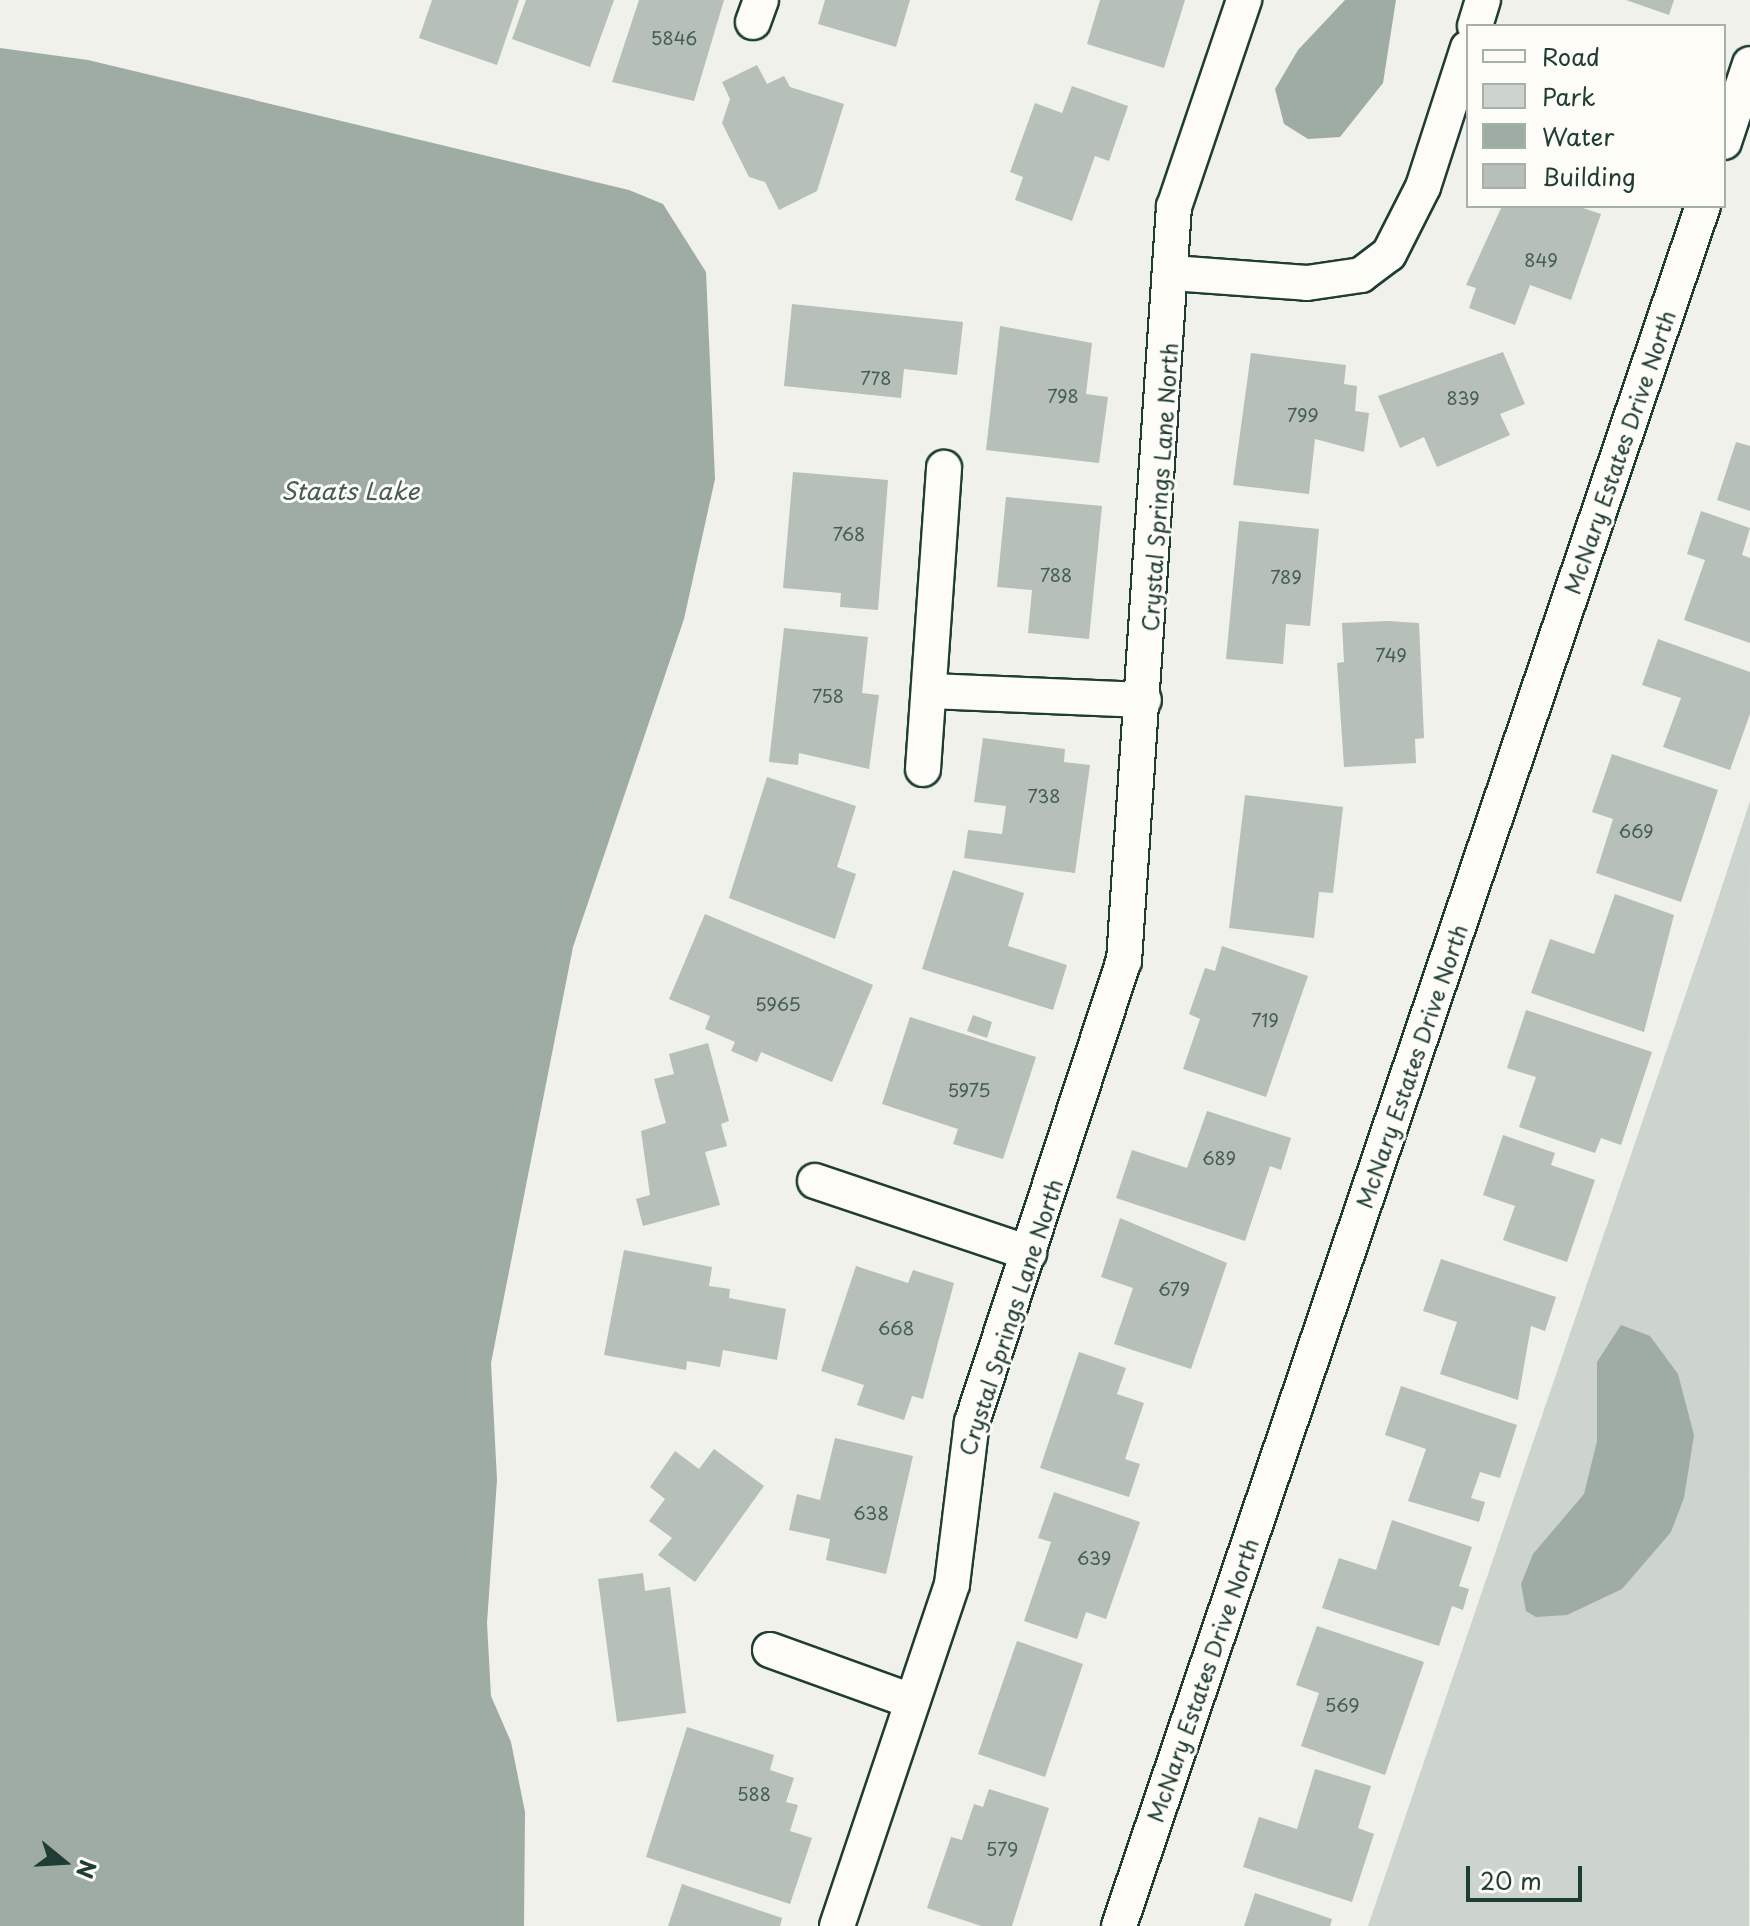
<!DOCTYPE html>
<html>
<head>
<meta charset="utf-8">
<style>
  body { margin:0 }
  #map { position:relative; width:1750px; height:1926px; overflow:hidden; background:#f0f1eb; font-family:"Playpen Sans",sans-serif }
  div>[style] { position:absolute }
  .green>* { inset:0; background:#cdd3cd }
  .water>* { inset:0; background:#9faca4 }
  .building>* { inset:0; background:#b6bfb8 }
  .roads { filter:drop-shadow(2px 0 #1f3d34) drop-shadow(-2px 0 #1f3d34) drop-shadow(0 2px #1f3d34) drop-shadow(0 -2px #1f3d34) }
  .street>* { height:34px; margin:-17px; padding:0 17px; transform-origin:17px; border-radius:17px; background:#fdfcf7 }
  span { translate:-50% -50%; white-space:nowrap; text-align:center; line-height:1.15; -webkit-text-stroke:6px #fdfcf7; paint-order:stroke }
  .number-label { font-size:18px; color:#455e55 }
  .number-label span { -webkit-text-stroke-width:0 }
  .street-label { font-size:22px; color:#1f3d34 }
  .water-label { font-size:24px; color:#455e56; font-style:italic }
  .legend { position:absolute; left:1466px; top:24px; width:260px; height:184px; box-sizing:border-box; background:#fdfcf7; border:2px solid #a4b0a9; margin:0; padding:10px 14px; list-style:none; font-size:24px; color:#1f3d34 }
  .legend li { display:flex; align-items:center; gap:16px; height:40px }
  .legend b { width:40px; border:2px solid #a4b0a9 }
  .north { position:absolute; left:24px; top:1822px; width:80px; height:80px; -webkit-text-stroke:6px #fdfcf7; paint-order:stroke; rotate:108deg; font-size:22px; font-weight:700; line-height:32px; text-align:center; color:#1f3d34 }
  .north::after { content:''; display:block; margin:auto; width:28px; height:36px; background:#1f3d34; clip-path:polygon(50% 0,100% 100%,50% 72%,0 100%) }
  .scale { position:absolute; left:1466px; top:1866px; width:116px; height:36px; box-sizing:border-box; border:4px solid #1f3d34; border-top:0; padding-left:10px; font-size:24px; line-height:28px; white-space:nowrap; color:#1f3d34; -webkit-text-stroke:6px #fdfcf7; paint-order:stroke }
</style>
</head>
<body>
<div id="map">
  <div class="green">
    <i style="clip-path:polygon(1750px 801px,1749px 1926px,1368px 1926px,1710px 923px)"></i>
  </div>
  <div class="water">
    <i style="clip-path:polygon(1345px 0,1396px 0,1383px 83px,1340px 137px,1308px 139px,1284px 124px,1275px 89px,1298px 50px)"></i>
    <i style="clip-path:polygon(0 48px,88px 60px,629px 190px,663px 204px,706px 272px,715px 479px,684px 619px,573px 947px,491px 1363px,497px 1480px,487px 1623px,491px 1696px,511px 1742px,525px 1812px,524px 1926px,0 1926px)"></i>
    <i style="clip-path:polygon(1621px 1325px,1650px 1336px,1678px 1374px,1694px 1435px,1684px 1498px,1671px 1532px,1622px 1589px,1567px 1615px,1536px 1617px,1526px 1611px,1521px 1584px,1533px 1554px,1584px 1494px,1597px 1441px,1597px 1362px)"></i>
  </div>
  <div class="building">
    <i style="clip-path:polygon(432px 0,519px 0,497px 65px,419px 38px)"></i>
    <i style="clip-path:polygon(526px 0,614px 0,590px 67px,512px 39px)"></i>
    <i style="clip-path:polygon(639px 0,724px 0,694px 101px,612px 82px)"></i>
    <i style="clip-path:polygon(825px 0,910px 0,896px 47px,818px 24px)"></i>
    <i style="clip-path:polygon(1100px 0,1185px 0,1164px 68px,1087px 44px)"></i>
    <i style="clip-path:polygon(1626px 0,1674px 0,1669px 15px)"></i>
    <i style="clip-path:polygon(757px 65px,767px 84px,784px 76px,790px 87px,844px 104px,817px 191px,779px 210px,765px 182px,749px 177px,722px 123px,730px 99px,722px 82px)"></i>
    <i style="clip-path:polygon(1072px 86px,1128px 106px,1109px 161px,1095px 156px,1072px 221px,1015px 200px,1023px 177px,1010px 172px,1035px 103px,1062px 113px)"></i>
    <i style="clip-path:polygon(1502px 206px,1577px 206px,1601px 214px,1571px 300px,1530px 285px,1515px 325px,1469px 308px,1476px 288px,1466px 285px)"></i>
    <i style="clip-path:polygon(792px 304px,963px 322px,957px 375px,904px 369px,901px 398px,784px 386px)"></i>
    <i style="clip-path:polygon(1000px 326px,1092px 343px,1086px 394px,1108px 397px,1099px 463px,986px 450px)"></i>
    <i style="clip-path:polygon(1503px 352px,1525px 404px,1500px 414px,1510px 435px,1437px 467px,1424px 437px,1400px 448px,1378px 396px)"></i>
    <i style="clip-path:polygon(1251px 353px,1346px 365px,1344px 384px,1357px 386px,1355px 411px,1369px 413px,1364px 452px,1315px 439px,1309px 494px,1233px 485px)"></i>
    <i style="clip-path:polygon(1736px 442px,1750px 446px,1750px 511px,1717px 500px)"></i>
    <i style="clip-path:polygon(793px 472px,888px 480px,878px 610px,840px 607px,841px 593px,783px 588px)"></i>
    <i style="clip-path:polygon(1006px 497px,1102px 506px,1089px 639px,1028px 633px,1032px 590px,997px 587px)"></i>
    <i style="clip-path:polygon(1701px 511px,1750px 528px,1742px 555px,1750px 558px,1750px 643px,1684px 620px,1705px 560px,1687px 554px)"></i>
    <i style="clip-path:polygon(1239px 521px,1319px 529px,1310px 626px,1286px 624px,1283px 664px,1226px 659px)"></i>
    <i style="clip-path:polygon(1387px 621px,1419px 623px,1424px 738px,1415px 739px,1416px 763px,1344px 767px,1337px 663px,1344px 662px,1342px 623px)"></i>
    <i style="clip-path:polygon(784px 628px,868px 637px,862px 693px,879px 695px,869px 769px,799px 753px,798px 765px,769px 762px)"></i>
    <i style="clip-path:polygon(1658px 639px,1750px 672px,1750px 714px,1730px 770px,1663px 747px,1681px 698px,1642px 685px)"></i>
    <i style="clip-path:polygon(983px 738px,1065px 749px,1064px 762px,1090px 765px,1075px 873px,964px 858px,968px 830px,1002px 834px,1006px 806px,974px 802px)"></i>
    <i style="clip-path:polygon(1612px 754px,1718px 790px,1681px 902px,1596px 873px,1613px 819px,1592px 812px)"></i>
    <i style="clip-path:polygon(767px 777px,856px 806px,837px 867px,856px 874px,835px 939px,729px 898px)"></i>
    <i style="clip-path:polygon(1245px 795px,1343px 807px,1333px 893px,1319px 892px,1314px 938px,1229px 928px)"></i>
    <i style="clip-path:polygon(953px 870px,1024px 893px,1008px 946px,1067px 965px,1053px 1010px,922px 969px)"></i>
    <i style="clip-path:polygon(1615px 894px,1674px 915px,1644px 1032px,1531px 993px,1550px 939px,1594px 954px)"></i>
    <i style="clip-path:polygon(705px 914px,873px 985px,832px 1082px,761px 1052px,757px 1062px,731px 1051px,735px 1042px,705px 1029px,710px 1016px,669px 999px)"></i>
    <i style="clip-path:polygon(1222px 946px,1308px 976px,1266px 1097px,1183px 1069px,1200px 1019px,1189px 1014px,1205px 968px,1215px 971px)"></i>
    <i style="clip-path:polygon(1526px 1010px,1652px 1052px,1621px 1145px,1601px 1138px,1595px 1153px,1519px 1127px,1536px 1077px,1507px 1068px)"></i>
    <i style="clip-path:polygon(973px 1015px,992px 1022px,987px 1038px,967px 1031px)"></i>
    <i style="clip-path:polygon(910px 1017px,1036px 1057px,1003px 1159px,953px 1144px,958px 1129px,882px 1104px)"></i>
    <i style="clip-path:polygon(708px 1043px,729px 1121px,721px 1124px,727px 1146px,705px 1152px,720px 1205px,643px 1226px,636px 1199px,650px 1195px,641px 1131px,666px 1123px,654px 1079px,674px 1074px,669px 1054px)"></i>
    <i style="clip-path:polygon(1207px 1111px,1291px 1138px,1281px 1170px,1270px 1166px,1245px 1241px,1116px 1198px,1132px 1150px,1187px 1168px)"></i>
    <i style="clip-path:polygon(1503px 1135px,1555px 1153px,1551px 1165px,1595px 1180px,1567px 1262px,1503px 1240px,1515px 1206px,1483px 1195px)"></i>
    <i style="clip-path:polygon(1120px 1218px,1227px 1263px,1191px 1369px,1114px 1344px,1133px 1288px,1101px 1277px)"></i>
    <i style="clip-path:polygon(624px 1250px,712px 1267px,709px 1286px,730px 1289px,729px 1298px,786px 1309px,777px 1360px,723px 1350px,720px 1367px,687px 1361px,686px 1370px,604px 1355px)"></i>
    <i style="clip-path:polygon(1441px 1259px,1556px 1297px,1545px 1331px,1531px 1326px,1518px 1400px,1440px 1374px,1457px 1322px,1423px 1311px)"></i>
    <i style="clip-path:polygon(856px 1266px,908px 1283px,913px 1270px,954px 1283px,923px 1399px,912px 1396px,904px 1420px,857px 1405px,864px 1385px,821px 1371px)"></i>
    <i style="clip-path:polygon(1079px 1352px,1126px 1368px,1117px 1394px,1144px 1403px,1125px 1459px,1140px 1464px,1129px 1497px,1040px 1468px)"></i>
    <i style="clip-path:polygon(1401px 1386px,1517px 1425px,1500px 1478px,1480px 1472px,1471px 1498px,1485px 1502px,1479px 1522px,1408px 1501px,1426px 1449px,1385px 1435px)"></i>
    <i style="clip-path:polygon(835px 1438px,913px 1456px,886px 1574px,826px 1560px,830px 1539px,789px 1530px,797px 1494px,820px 1500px)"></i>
    <i style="clip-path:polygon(714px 1449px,764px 1486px,695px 1582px,658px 1555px,672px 1538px,649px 1521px,665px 1499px,650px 1487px,675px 1451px,699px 1469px)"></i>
    <i style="clip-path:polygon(1054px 1492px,1140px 1522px,1106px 1619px,1086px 1612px,1077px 1639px,1024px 1621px,1051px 1542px,1038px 1538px)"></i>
    <i style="clip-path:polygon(1392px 1520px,1472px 1547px,1459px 1586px,1469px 1589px,1463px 1610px,1452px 1606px,1439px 1646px,1322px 1608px,1339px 1558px,1376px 1570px)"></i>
    <i style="clip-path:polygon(643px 1573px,645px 1591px,670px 1587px,686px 1713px,617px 1722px,598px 1579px)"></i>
    <i style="clip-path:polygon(1317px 1626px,1424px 1662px,1385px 1775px,1301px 1746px,1319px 1693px,1296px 1685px)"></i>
    <i style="clip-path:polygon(1017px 1641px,1083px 1664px,1045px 1777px,978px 1754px)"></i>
    <i style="clip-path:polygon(687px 1727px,774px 1755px,770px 1770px,794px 1778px,786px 1802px,798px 1805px,790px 1831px,812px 1838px,790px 1904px,646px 1857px)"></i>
    <i style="clip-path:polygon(1315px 1769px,1371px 1786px,1358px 1828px,1374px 1834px,1352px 1902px,1243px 1867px,1259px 1817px,1297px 1829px)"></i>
    <i style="clip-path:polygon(989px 1789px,1049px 1808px,1012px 1926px,981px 1926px,927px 1908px,951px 1837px,962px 1840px,974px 1804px,983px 1807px)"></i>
    <i style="clip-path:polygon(682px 1884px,782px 1918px,780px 1926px,668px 1926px)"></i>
    <i style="clip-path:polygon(1255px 1893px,1332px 1919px,1330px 1926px,1244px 1926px)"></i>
  </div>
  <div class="roads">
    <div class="street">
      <i style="left:753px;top:22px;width:23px;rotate:-70deg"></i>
      <i style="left:1475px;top:26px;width:27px;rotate:-73deg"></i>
      <i style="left:1724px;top:142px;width:82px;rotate:-71.6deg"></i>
      <i style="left:1172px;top:273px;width:135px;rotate:4.2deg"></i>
      <i style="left:1307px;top:283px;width:55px;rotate:-8.4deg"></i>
      <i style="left:1361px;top:275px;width:35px;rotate:-37deg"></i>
      <i style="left:1389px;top:254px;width:75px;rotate:-63.1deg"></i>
      <i style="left:1423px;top:187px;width:146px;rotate:-72.1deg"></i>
      <i style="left:930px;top:691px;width:214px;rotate:2.4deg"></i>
      <i style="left:923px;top:769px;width:302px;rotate:-86deg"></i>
      <i style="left:815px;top:1181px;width:226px;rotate:18.6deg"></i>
      <i style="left:770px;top:1650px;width:151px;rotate:19.8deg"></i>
      <i style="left:837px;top:1926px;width:361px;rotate:-71.4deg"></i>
      <i style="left:952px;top:1584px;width:163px;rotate:-83deg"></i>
      <i style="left:972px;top:1422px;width:485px;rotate:-71.8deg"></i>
      <i style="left:1124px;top:961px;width:756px;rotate:-86.21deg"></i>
      <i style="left:1174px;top:207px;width:219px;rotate:-71.3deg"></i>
      <i style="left:1119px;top:1926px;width:1816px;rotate:-71.25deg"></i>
    </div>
  </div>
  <div class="number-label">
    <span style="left:674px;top:38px">5846</span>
    <span style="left:1541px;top:260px">849</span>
    <span style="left:876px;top:378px">778</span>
    <span style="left:1063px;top:396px">798</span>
    <span style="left:1463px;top:398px">839</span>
    <span style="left:1303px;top:415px">799</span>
    <span style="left:849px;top:534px">768</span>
    <span style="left:1056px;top:575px">788</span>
    <span style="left:1286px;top:577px">789</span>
    <span style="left:1391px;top:655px">749</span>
    <span style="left:828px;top:696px">758</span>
    <span style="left:1044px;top:796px">738</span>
    <span style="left:1636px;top:831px">669</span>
    <span style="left:778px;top:1004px">5965</span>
    <span style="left:1265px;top:1020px">719</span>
    <span style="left:969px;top:1090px">5975</span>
    <span style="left:1219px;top:1158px">689</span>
    <span style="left:1174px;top:1289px">679</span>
    <span style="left:896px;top:1328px">668</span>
    <span style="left:871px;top:1513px">638</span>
    <span style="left:1094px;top:1558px">639</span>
    <span style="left:1342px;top:1705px">569</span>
    <span style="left:754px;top:1794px">588</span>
    <span style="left:1002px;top:1849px">579</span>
  </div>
  <div class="street-label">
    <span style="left:1619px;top:452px;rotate:-71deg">McNary Estates Drive North</span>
    <span style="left:1159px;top:487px;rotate:-86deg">Crystal Springs Lane North</span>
    <span style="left:1411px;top:1066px;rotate:-71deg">McNary Estates Drive North</span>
    <span style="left:1010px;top:1317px;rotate:-72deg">Crystal Springs Lane North</span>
    <span style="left:1202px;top:1680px;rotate:-71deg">McNary Estates Drive North</span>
  </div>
  <div class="water-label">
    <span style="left:350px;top:491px">Staats Lake</span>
  </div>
  <ul class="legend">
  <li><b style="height:10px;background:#fdfcf7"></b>Road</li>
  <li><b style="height:22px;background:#cdd3cd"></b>Park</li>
  <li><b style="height:22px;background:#9faca4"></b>Water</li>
  <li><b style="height:22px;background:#b6bfb8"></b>Building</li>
  </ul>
  <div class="north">N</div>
  <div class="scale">20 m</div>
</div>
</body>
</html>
